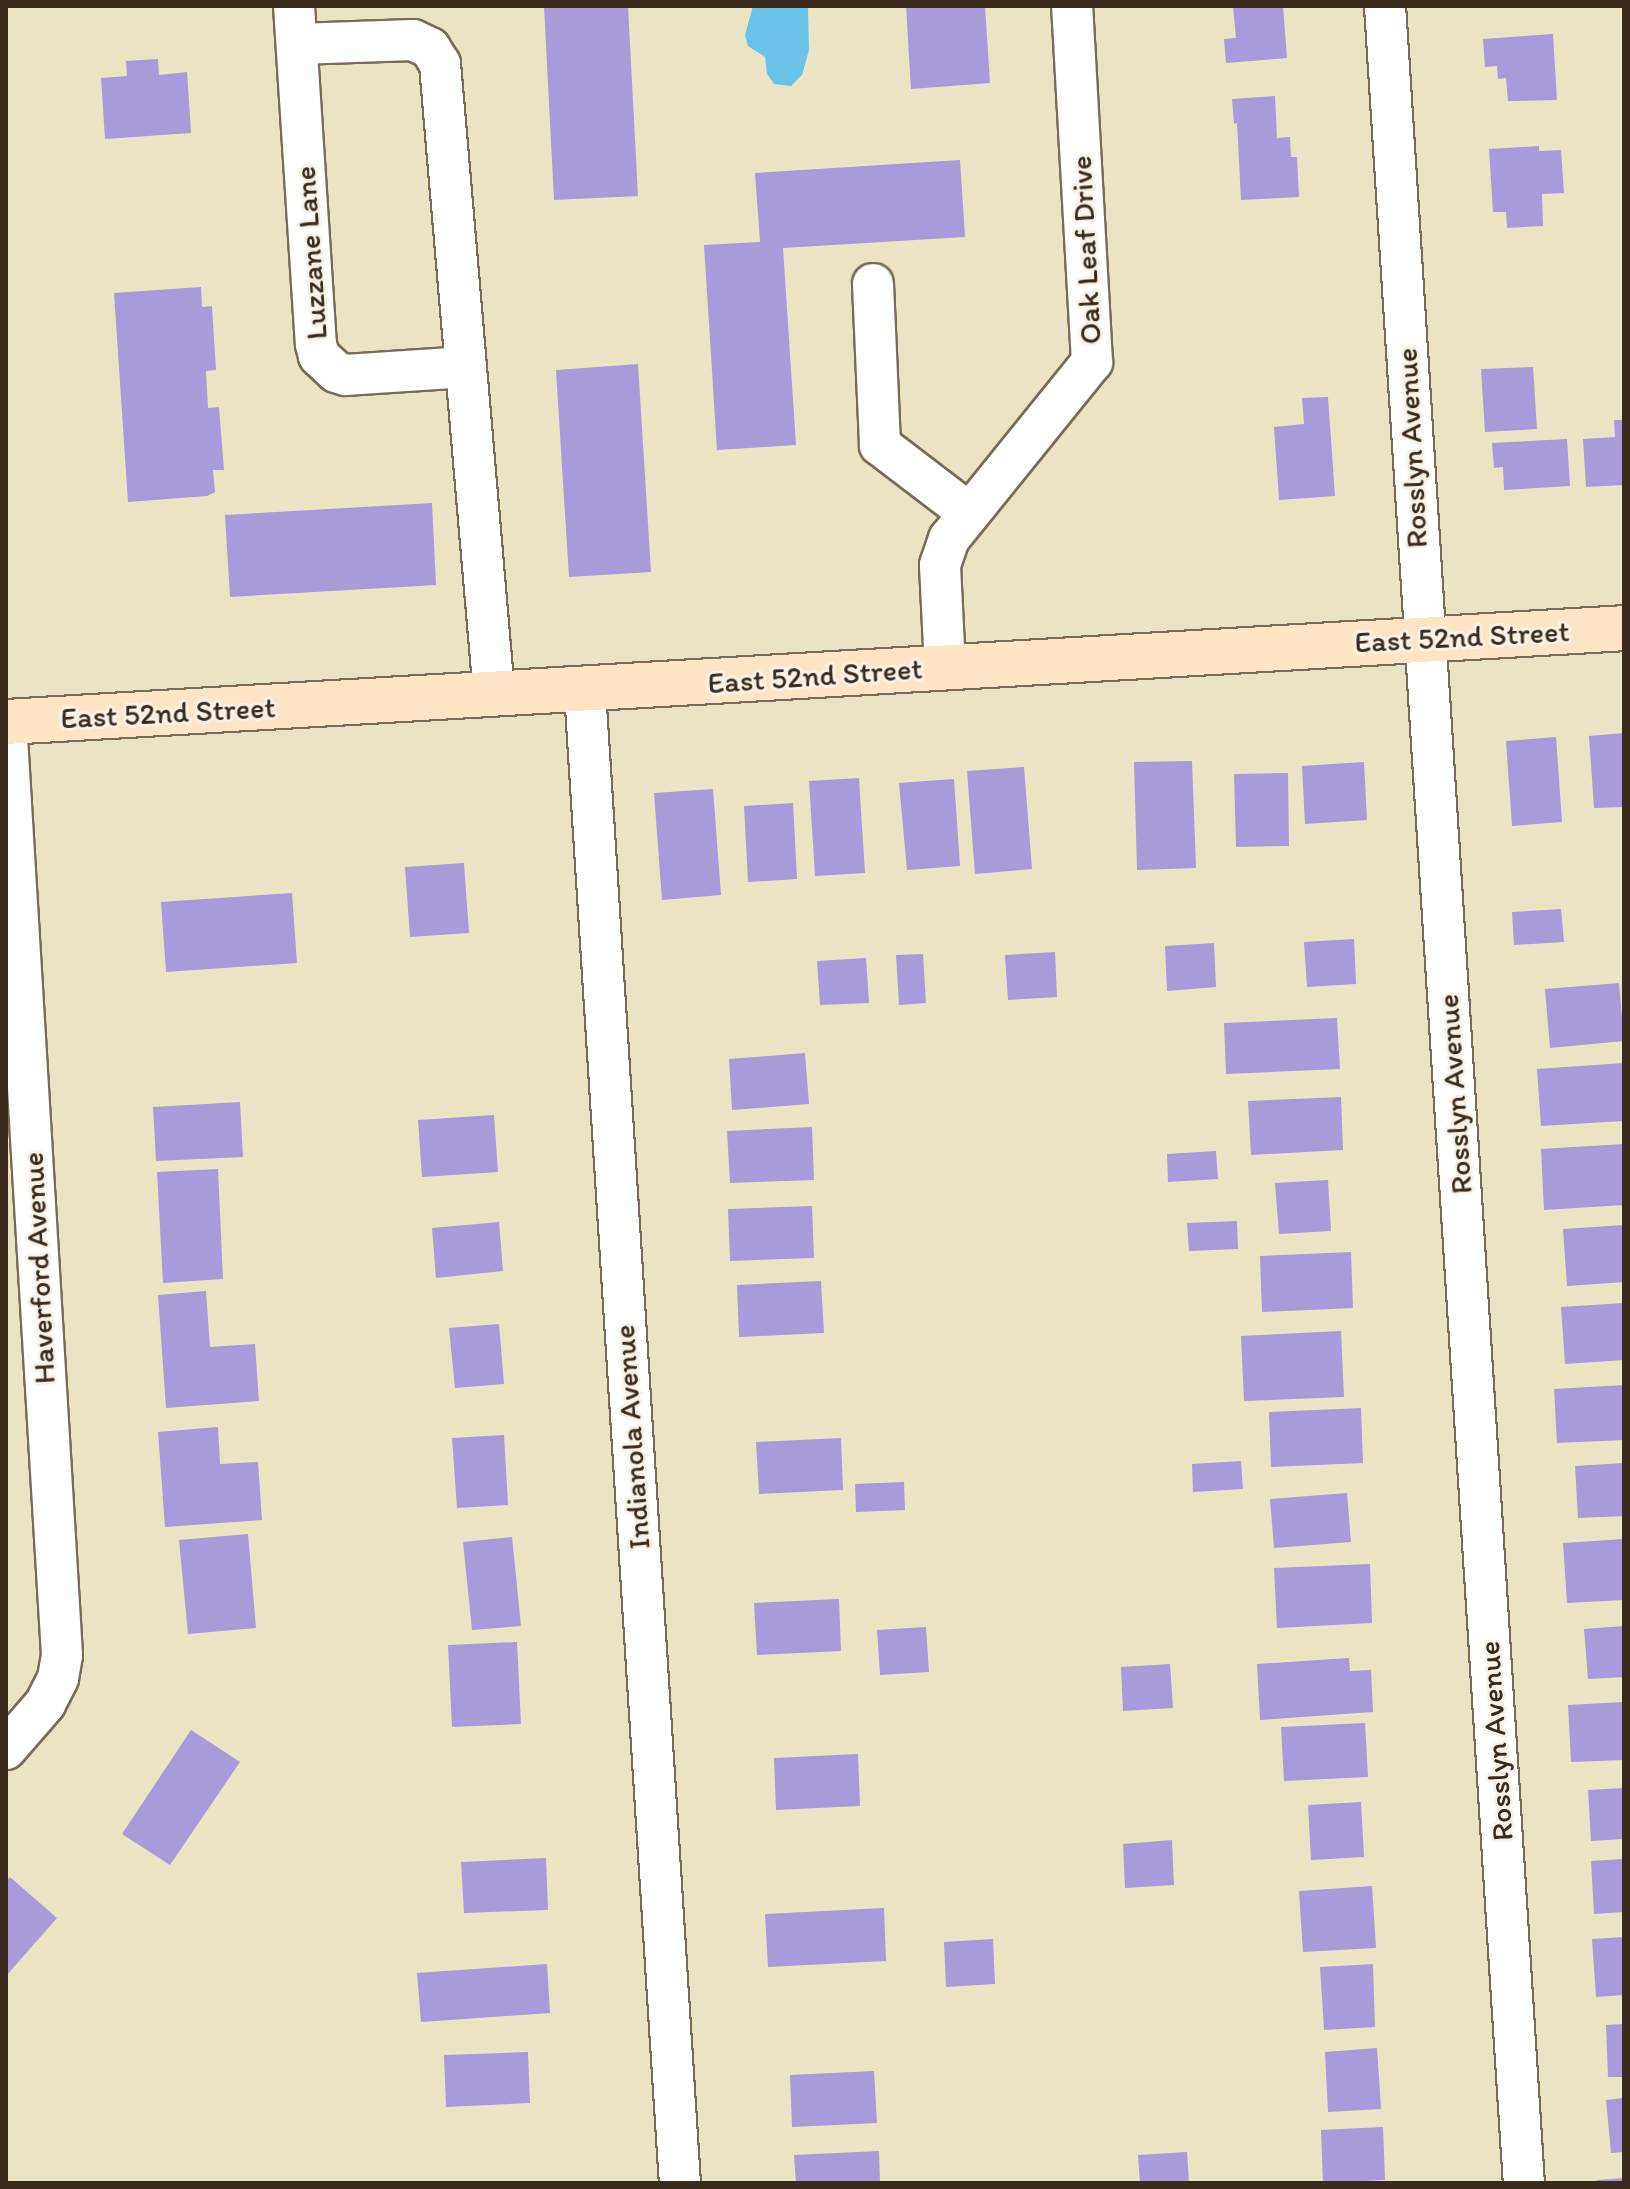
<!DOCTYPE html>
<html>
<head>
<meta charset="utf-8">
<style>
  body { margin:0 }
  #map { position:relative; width:1630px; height:2189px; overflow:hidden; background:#eae4c5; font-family:Itim,sans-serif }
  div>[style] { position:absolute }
  .water>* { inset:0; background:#6ac2e8 }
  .building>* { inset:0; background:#a99ad9 }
  .roads { filter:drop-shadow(2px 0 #786b58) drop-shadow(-2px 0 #786b58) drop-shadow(0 2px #786b58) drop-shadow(0 -2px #786b58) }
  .street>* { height:40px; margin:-20px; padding:0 20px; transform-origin:20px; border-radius:20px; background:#fff }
  .secondary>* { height:44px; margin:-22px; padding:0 22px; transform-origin:22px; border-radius:22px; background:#fde5c5 }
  span { translate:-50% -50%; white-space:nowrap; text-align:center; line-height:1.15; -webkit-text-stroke:6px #f7f3e8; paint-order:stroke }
  .street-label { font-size:30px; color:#3b2a1e }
  .frame { position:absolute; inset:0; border:8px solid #3b2a1e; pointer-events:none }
</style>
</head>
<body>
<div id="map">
  <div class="water">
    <i style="clip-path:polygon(753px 6px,808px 6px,809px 50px,802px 75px,791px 86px,774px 84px,767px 74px,765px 57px,748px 46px,745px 35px)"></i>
  </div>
  <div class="building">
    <i style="clip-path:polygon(544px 6px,628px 6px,638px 196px,554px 200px)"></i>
    <i style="clip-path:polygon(906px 6px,985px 6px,990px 83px,911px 89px)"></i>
    <i style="clip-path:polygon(1233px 6px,1283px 6px,1287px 58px,1226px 63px,1224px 39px,1236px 38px)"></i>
    <i style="clip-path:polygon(1553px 34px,1557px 100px,1508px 101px,1506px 78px,1498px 79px,1497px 66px,1485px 67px,1483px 39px)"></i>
    <i style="clip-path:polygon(158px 59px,159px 75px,187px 72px,191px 133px,105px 139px,101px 78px,127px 76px,126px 61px)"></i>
    <i style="clip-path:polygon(1275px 96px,1277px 138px,1290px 137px,1291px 157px,1297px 157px,1299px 197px,1241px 200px,1237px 123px,1234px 124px,1232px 99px)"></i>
    <i style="clip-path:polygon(1539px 146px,1539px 151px,1561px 150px,1564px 193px,1542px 194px,1543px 226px,1507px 228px,1506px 212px,1493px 212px,1489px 149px)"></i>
    <i style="clip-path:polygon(960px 160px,965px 237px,783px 248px,796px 445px,717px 450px,704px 245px,760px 242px,755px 173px)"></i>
    <i style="clip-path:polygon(201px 287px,202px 307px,212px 306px,216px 370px,206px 371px,208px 408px,219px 407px,224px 470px,213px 470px,215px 492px,207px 496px,128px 502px,114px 293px)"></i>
    <i style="clip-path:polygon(638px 364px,651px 572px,569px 577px,556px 370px)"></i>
    <i style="clip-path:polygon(1533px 367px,1537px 429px,1485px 432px,1481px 369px)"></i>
    <i style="clip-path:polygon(1328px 397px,1335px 496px,1279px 500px,1274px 427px,1304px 424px,1302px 398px)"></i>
    <i style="clip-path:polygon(1614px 420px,1624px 420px,1624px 485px,1586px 487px,1583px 439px,1615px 437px)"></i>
    <i style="clip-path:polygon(1567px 439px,1570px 486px,1504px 490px,1503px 467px,1494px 468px,1492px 443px)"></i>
    <i style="clip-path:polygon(432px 503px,436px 585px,230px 597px,225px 515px)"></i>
    <i style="clip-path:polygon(1624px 733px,1624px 807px,1594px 808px,1589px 736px)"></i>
    <i style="clip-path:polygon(1556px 737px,1562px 822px,1512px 826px,1506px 741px)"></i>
    <i style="clip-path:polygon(1192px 761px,1196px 868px,1137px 870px,1134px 762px)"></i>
    <i style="clip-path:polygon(1364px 762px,1367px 820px,1305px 824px,1302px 766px)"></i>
    <i style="clip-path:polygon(1024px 767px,1032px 869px,975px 874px,967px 771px)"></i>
    <i style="clip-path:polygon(1288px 773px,1289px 846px,1236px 847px,1234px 774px)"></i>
    <i style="clip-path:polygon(859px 778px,865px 873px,815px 876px,809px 781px)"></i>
    <i style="clip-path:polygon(954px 779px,960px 866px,907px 870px,899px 783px)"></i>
    <i style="clip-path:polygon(713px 789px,721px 895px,662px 900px,654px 793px)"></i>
    <i style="clip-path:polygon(793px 803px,797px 879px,748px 882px,744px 806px)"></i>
    <i style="clip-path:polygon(464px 863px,469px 933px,410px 937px,405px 867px)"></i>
    <i style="clip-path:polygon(292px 893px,297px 963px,166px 972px,161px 902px)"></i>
    <i style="clip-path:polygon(1561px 909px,1564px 942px,1514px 945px,1512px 912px)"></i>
    <i style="clip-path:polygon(1354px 939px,1356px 984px,1307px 987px,1304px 942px)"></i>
    <i style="clip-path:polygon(1214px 943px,1216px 987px,1167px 991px,1165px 946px)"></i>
    <i style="clip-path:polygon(1055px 952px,1057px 997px,1008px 1000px,1005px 955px)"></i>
    <i style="clip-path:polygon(923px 954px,926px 1003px,899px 1005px,896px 955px)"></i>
    <i style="clip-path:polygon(866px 958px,869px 1003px,820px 1005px,817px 961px)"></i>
    <i style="clip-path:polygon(1619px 983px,1624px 1041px,1550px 1048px,1545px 989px)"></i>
    <i style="clip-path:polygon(1337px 1018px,1340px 1069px,1226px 1074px,1224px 1023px)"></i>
    <i style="clip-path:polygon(805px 1053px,809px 1104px,732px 1110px,729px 1059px)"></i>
    <i style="clip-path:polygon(1624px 1063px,1624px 1121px,1541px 1126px,1537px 1069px)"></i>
    <i style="clip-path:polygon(1341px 1097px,1343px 1150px,1251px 1155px,1248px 1101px)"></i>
    <i style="clip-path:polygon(240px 1102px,243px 1157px,156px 1161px,153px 1107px)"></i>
    <i style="clip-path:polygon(494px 1115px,498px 1172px,422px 1177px,418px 1120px)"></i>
    <i style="clip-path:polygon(812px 1127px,814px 1180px,730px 1183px,727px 1131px)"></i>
    <i style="clip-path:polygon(1624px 1144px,1624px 1205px,1544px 1210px,1541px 1149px)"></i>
    <i style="clip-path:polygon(1216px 1151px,1218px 1179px,1168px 1182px,1167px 1154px)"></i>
    <i style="clip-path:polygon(218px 1169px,223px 1279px,163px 1283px,157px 1172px)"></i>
    <i style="clip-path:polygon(1328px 1180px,1331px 1231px,1279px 1234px,1275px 1183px)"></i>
    <i style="clip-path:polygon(812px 1206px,814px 1258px,730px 1261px,728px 1209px)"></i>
    <i style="clip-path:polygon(1237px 1221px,1238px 1249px,1189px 1251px,1187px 1223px)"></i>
    <i style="clip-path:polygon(499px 1222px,503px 1271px,436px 1278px,432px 1228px)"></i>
    <i style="clip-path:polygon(1624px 1225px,1624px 1282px,1567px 1286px,1563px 1229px)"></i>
    <i style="clip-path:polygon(1351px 1252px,1353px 1308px,1262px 1312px,1260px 1256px)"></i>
    <i style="clip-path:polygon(821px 1281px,824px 1333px,739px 1337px,737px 1285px)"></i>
    <i style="clip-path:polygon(206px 1291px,210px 1347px,255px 1344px,259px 1401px,166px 1408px,158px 1295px)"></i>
    <i style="clip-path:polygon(1624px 1303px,1624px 1360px,1565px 1364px,1561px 1307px)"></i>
    <i style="clip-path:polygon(499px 1324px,504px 1384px,455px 1388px,449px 1328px)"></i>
    <i style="clip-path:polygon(1341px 1331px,1344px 1397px,1244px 1401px,1241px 1336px)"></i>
    <i style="clip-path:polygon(1624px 1385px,1624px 1440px,1557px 1443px,1554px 1389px)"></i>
    <i style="clip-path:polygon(1361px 1408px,1363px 1463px,1271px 1467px,1269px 1412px)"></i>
    <i style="clip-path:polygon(218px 1427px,220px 1464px,258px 1462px,262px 1520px,165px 1527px,158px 1432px)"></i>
    <i style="clip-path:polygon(504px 1435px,508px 1505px,457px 1508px,452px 1438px)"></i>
    <i style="clip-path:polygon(841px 1438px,843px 1490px,759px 1494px,756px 1442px)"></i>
    <i style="clip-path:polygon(1241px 1461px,1243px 1489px,1193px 1492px,1192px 1464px)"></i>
    <i style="clip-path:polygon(1624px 1463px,1624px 1516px,1578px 1518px,1575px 1466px)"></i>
    <i style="clip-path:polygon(904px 1482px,905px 1510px,856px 1512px,855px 1484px)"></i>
    <i style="clip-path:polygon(1347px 1493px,1351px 1542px,1274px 1548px,1270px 1499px)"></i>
    <i style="clip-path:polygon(248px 1534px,256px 1628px,188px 1634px,179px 1540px)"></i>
    <i style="clip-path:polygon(512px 1537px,521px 1626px,472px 1630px,463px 1542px)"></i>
    <i style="clip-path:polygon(1624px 1539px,1624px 1600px,1567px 1603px,1563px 1543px)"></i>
    <i style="clip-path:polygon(1370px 1564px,1372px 1623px,1277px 1628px,1274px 1568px)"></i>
    <i style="clip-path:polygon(839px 1599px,841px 1651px,757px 1655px,754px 1603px)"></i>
    <i style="clip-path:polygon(1624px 1626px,1624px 1677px,1588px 1679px,1584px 1629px)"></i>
    <i style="clip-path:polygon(926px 1627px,929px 1672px,880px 1675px,877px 1630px)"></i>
    <i style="clip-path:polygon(517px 1642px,521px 1724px,452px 1727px,448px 1645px)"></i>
    <i style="clip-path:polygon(1349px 1658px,1350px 1671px,1371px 1670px,1373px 1712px,1260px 1720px,1257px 1664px)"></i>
    <i style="clip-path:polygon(1170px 1664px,1173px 1708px,1123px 1711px,1121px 1667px)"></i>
    <i style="clip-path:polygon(1624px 1702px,1624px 1760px,1571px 1762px,1568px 1705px)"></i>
    <i style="clip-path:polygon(1365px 1723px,1368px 1777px,1284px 1781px,1281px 1727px)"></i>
    <i style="clip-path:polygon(191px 1730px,240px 1762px,170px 1865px,122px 1834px)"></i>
    <i style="clip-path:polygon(858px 1754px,860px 1806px,776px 1810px,774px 1758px)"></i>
    <i style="clip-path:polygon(1624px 1788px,1624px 1839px,1591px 1841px,1588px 1790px)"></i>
    <i style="clip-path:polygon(1361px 1802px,1364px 1857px,1311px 1860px,1308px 1805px)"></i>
    <i style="clip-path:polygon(1172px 1840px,1174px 1885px,1125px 1888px,1123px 1844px)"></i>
    <i style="clip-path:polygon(546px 1858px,548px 1910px,464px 1913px,461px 1862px)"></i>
    <i style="clip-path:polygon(1624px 1859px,1624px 1912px,1594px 1914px,1591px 1861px)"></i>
    <i style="clip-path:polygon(10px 1877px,57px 1918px,6px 1976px,6px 1882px)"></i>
    <i style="clip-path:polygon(1372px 1886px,1376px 1948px,1303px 1952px,1299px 1891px)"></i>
    <i style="clip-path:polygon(884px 1908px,886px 1961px,768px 1967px,765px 1914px)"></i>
    <i style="clip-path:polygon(1624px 1937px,1624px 1995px,1596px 1997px,1592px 1939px)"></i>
    <i style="clip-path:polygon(993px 1939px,995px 1984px,946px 1987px,944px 1942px)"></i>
    <i style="clip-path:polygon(547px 1964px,550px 2013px,421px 2022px,417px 1973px)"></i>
    <i style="clip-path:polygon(1373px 1964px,1375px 2027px,1324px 2030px,1320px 1967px)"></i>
    <i style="clip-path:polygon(1624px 2024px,1624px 2077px,1608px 2077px,1606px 2025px)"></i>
    <i style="clip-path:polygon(1377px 2048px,1381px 2109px,1328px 2112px,1325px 2052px)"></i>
    <i style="clip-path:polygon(528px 2052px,530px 2103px,446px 2107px,444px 2055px)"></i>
    <i style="clip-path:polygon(874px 2071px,877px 2123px,792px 2127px,790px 2075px)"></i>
    <i style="clip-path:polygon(1624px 2098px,1624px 2152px,1611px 2153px,1606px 2100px)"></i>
    <i style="clip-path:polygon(1383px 2127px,1385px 2180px,1323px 2183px,1321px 2130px)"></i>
    <i style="clip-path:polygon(879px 2151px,880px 2183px,796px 2183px,794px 2155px)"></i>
    <i style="clip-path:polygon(1187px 2152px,1189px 2183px,1140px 2183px,1138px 2155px)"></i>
    <i style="clip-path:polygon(1624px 2178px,1624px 2183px,1597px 2183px,1597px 2180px)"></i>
  </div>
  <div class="roads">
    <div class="street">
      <i style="left:294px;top:6px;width:339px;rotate:86.3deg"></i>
      <i style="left:316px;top:344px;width:12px;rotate:76deg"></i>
      <i style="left:319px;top:356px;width:23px;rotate:43deg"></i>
      <i style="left:336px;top:372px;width:10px;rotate:17deg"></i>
      <i style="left:346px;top:375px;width:120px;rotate:-3.8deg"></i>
      <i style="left:1385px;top:6px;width:2181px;rotate:86.35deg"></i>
      <i style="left:297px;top:44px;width:116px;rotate:-2deg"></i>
      <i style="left:413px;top:40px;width:19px;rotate:25deg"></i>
      <i style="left:430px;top:48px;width:19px;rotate:58deg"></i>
      <i style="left:440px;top:64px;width:632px;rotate:85.1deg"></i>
      <i style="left:873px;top:284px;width:161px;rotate:87.5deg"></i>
      <i style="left:880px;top:445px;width:112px;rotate:37.4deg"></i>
      <i style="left:945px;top:668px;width:103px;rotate:-92.8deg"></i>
      <i style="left:940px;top:565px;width:28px;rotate:-71deg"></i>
      <i style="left:949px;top:539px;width:228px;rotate:-51.1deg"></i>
      <i style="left:1092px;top:362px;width:357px;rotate:-93.2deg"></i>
      <i style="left:585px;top:691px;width:1495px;rotate:86.36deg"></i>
      <i style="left:6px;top:1749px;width:60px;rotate:-49.1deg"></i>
      <i style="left:45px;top:1704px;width:29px;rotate:-63deg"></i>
      <i style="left:58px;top:1678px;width:23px;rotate:-80deg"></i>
      <i style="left:62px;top:1655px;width:935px;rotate:-93.43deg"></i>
    </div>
    <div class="secondary">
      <i style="left:6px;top:722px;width:1621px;rotate:-3.32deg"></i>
    </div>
  </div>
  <div class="street-label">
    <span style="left:1086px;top:250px;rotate:-93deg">Oak Leaf Drive</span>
    <span style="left:311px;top:253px;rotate:-94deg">Luzzane Lane</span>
    <span style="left:1412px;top:448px;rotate:-93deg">Rosslyn Avenue</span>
    <span style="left:1462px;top:637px;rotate:-3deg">East 52nd Street</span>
    <span style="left:815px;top:676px;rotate:-4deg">East 52nd Street</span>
    <span style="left:168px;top:713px;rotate:-3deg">East 52nd Street</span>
    <span style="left:1455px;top:1094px;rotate:-94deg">Rosslyn Avenue</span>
    <span style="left:39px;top:1268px;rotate:-93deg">Haverford Avenue</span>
    <span style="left:632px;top:1437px;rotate:-94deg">Indianola Avenue</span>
    <span style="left:1496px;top:1741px;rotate:-94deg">Rosslyn Avenue</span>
  </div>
  <div class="frame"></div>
</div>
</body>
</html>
